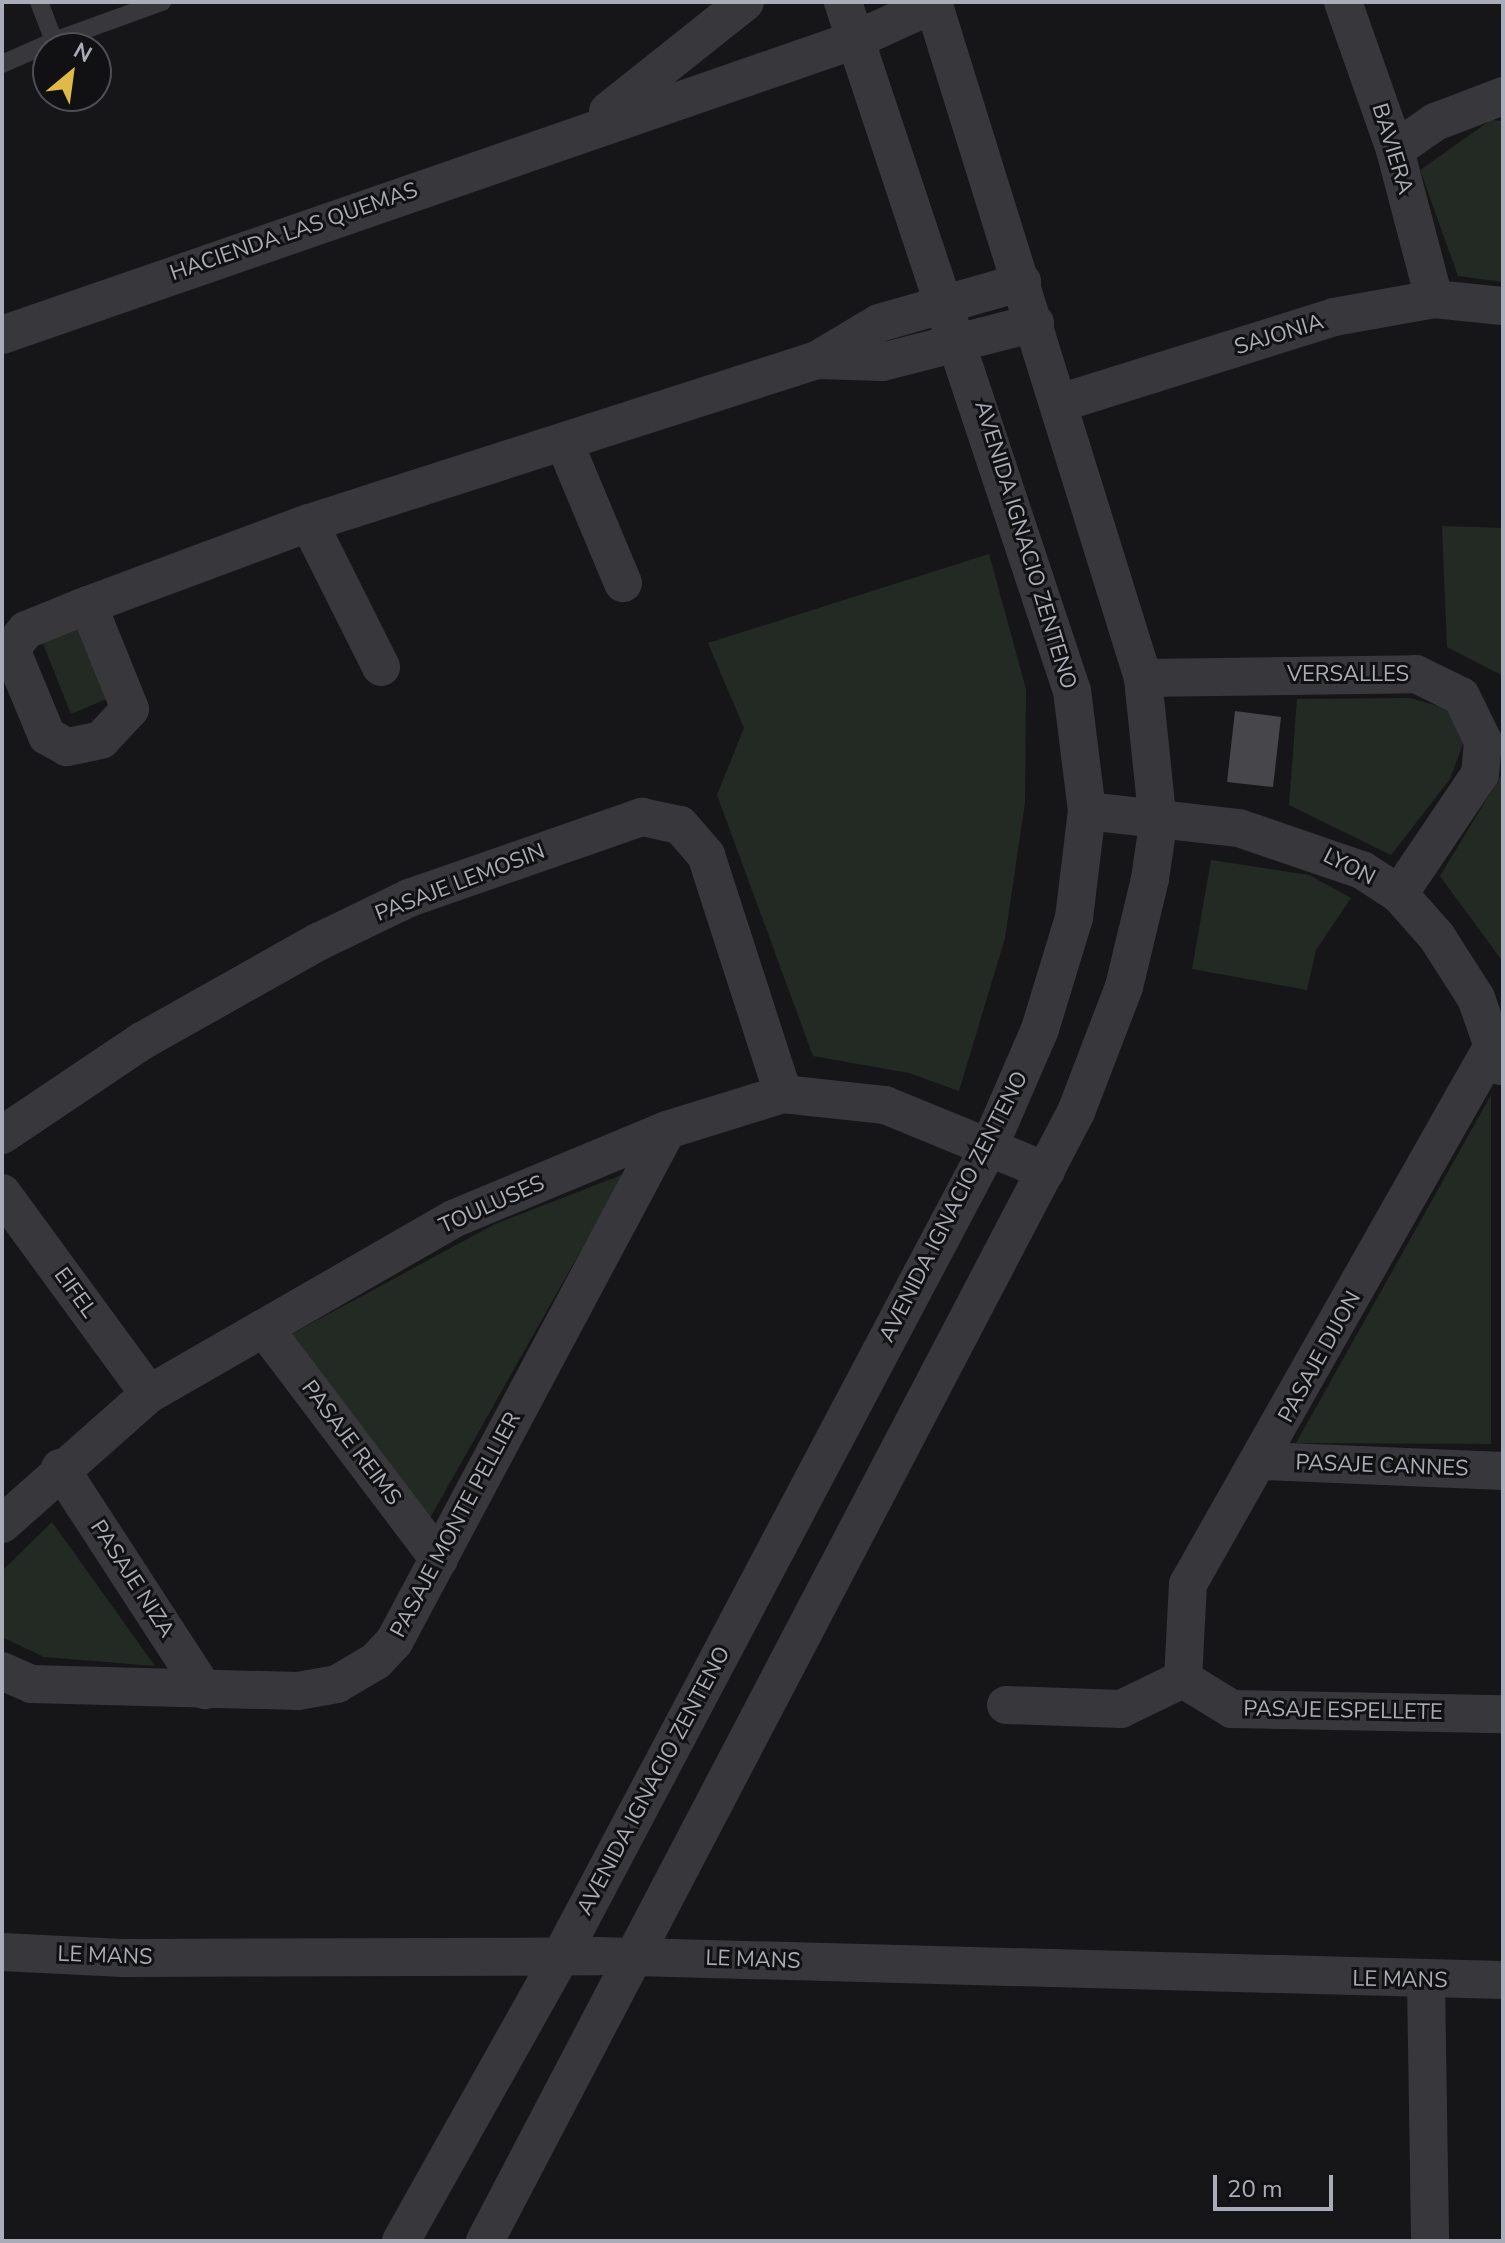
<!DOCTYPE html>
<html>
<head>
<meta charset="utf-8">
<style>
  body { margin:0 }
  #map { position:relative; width:1505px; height:2243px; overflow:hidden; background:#161618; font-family:"Nunito Sans",sans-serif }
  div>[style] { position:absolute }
  .green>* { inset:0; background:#232a24 }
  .building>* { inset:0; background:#46464b }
  .lane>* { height:18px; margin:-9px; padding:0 9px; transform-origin:9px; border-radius:9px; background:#38383c }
  .street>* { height:38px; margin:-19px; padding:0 19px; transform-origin:19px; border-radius:19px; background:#38383c }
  span { translate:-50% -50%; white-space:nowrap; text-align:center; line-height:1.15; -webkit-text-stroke:6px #111113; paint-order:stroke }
  .street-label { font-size:22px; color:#aaacb7 }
  .frame { position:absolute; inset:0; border:4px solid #aaacb7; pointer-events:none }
  .north { position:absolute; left:32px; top:32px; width:80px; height:80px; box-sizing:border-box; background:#111113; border:2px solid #4e4f55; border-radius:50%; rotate:29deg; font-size:22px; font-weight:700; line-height:32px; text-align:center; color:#aaacb7 }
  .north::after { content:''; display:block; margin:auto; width:28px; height:36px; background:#e0ba46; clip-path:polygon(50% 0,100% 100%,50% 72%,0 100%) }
  .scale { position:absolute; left:1213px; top:2175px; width:120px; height:36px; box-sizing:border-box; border:4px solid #aaacb7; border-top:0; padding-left:10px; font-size:24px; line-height:28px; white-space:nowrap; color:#aaacb7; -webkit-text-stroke:6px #111113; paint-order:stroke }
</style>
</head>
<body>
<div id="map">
  <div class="green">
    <i style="clip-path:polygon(1491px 120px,1503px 121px,1503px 282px,1458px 276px,1420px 170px)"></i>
    <i style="clip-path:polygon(1442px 526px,1503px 528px,1503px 676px,1447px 647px)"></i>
    <i style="clip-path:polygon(989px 554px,1026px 689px,1025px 802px,1005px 938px,959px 1091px,909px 1073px,813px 1056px,717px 795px,744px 728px,708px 643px)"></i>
    <i style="clip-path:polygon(90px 617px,121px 693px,71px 714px,40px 636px)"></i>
    <i style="clip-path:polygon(1410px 698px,1445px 708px,1464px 741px,1450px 779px,1391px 855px,1289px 805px,1297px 699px)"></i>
    <i style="clip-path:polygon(1503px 772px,1503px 962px,1440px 876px)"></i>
    <i style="clip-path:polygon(1211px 860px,1309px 875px,1351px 898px,1316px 950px,1307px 990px,1192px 969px)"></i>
    <i style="clip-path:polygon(1491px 1095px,1491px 1444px,1296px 1443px)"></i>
    <i style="clip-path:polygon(624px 1174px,430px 1518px,286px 1337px,495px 1224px)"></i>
    <i style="clip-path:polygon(52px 1522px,155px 1666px,44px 1657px,2px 1637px,2px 1571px)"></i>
  </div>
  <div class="building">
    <i style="clip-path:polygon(1235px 711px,1281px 717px,1273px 787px,1227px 782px)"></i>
  </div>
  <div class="lane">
    <i style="left:54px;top:41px;width:115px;rotate:-19.9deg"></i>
    <i style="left:2px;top:64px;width:57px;rotate:-23.9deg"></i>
    <i style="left:54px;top:41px;width:42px;rotate:-111deg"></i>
  </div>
  <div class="street">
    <i style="left:1343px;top:2px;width:157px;rotate:70.6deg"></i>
    <i style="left:1395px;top:150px;width:154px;rotate:75.3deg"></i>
    <i style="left:608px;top:111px;width:175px;rotate:-38.5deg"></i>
    <i style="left:1395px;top:150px;width:49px;rotate:-35deg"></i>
    <i style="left:1435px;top:122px;width:73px;rotate:-20.9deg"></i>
    <i style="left:2px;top:335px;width:903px;rotate:-19.08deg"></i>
    <i style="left:855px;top:40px;width:87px;rotate:-24.5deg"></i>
    <i style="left:817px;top:360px;width:65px;rotate:1.8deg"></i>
    <i style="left:882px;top:362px;width:158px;rotate:-14.3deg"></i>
    <i style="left:1060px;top:403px;width:287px;rotate:-17.4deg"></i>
    <i style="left:1334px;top:317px;width:102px;rotate:-10.2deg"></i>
    <i style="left:1434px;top:299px;width:69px;rotate:5.8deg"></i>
    <i style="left:564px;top:442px;width:153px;rotate:67.3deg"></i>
    <i style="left:309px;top:523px;width:161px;rotate:63.4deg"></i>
    <i style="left:88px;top:605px;width:112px;rotate:68deg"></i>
    <i style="left:130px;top:709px;width:42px;rotate:133.1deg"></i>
    <i style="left:101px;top:740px;width:35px;rotate:168deg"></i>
    <i style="left:67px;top:747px;width:23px;rotate:-151deg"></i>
    <i style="left:47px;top:736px;width:94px;rotate:-112.5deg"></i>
    <i style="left:11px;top:649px;width:24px;rotate:-52deg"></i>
    <i style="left:26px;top:630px;width:67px;rotate:-22deg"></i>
    <i style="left:88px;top:605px;width:236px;rotate:-20.4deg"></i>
    <i style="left:309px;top:523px;width:534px;rotate:-17.79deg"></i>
    <i style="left:817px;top:360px;width:72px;rotate:-30.8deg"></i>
    <i style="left:879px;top:323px;width:149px;rotate:-16deg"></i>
    <i style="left:1143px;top:678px;width:273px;rotate:-0.8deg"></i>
    <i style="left:1416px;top:674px;width:50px;rotate:26.1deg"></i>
    <i style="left:1461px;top:696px;width:50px;rotate:63.9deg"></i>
    <i style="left:1483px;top:741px;width:33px;rotate:95deg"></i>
    <i style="left:1480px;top:774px;width:145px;rotate:124deg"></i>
    <i style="left:1087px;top:811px;width:153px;rotate:6.4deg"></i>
    <i style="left:1239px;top:828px;width:130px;rotate:18.9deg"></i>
    <i style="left:1362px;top:870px;width:44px;rotate:33deg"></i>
    <i style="left:1399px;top:894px;width:57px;rotate:48.5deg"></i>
    <i style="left:1437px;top:937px;width:72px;rotate:57.4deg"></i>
    <i style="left:1476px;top:998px;width:72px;rotate:70.6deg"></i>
    <i style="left:2px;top:1135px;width:169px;rotate:-33.9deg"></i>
    <i style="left:142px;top:1041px;width:202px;rotate:-29.4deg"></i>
    <i style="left:318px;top:942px;width:101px;rotate:-25.8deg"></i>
    <i style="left:409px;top:898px;width:247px;rotate:-19.2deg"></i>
    <i style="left:642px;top:817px;width:39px;rotate:12deg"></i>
    <i style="left:680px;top:825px;width:40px;rotate:49deg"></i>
    <i style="left:706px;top:855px;width:251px;rotate:72.1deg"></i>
    <i style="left:2px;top:1193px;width:249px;rotate:53.8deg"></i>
    <i style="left:264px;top:1328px;width:290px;rotate:52.9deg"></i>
    <i style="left:1262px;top:1461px;width:241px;rotate:2.4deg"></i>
    <i style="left:60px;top:1468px;width:265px;rotate:57deg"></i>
    <i style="left:2px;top:1524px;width:196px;rotate:-41.5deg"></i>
    <i style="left:149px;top:1394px;width:351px;rotate:-29.9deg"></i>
    <i style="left:453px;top:1219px;width:232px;rotate:-22.6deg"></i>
    <i style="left:667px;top:1130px;width:121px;rotate:-17.2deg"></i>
    <i style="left:783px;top:1094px;width:103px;rotate:6.2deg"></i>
    <i style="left:885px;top:1105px;width:174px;rotate:22.3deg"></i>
    <i style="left:2px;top:1671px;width:32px;rotate:24deg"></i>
    <i style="left:31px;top:1684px;width:267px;rotate:1.5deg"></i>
    <i style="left:298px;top:1691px;width:40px;rotate:-10deg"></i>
    <i style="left:337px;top:1684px;width:45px;rotate:-30.5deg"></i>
    <i style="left:376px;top:1661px;width:26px;rotate:-47deg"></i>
    <i style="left:394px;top:1642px;width:580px;rotate:-61.93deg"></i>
    <i style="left:1183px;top:1679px;width:95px;rotate:-87deg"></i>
    <i style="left:1188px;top:1584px;width:621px;rotate:-60.46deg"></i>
    <i style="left:1006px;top:1705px;width:115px;rotate:2deg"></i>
    <i style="left:1121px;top:1709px;width:69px;rotate:-25.8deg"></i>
    <i style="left:1183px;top:1679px;width:57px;rotate:31.5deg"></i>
    <i style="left:1232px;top:1709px;width:271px;rotate:1.1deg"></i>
    <i style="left:2px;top:1952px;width:121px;rotate:2.8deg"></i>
    <i style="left:123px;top:1958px;width:475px;rotate:-0.2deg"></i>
    <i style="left:598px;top:1956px;width:905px;rotate:1.52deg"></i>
    <i style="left:1426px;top:1981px;width:260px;rotate:89.1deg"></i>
    <i style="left:401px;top:2241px;width:327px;rotate:-60.7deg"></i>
    <i style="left:561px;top:1956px;width:915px;rotate:-62.12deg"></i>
    <i style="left:989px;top:1147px;width:129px;rotate:-66.6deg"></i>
    <i style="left:1040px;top:1029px;width:116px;rotate:-73deg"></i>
    <i style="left:1074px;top:918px;width:108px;rotate:-83.1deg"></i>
    <i style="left:1087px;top:811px;width:121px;rotate:-97.1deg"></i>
    <i style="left:1072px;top:691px;width:726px;rotate:-108.39deg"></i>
    <i style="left:485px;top:2241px;width:1274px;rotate:-62.37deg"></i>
    <i style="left:1076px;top:1112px;width:134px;rotate:-69deg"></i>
    <i style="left:1124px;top:987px;width:111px;rotate:-76.5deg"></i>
    <i style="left:1150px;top:879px;width:56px;rotate:-81.7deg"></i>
    <i style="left:1158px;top:824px;width:147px;rotate:-95.9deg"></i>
    <i style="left:1143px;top:678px;width:708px;rotate:-107.26deg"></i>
  </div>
  <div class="street-label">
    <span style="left:1392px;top:149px;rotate:73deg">BAVIERA</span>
    <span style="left:294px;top:232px;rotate:-19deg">HACIENDA LAS QUEMAS</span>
    <span style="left:1279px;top:335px;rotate:-17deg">SAJONIA</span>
    <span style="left:1025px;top:545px;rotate:73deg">AVENIDA IGNACIO ZENTENO</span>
    <span style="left:1348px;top:675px">VERSALLES</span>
    <span style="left:1349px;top:867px;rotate:27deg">LYON</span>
    <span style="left:460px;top:883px;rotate:-21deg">PASAJE LEMOSIN</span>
    <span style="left:492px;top:1205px;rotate:-24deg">TOULUSES</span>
    <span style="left:954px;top:1207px;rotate:-63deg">AVENIDA IGNACIO ZENTENO</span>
    <span style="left:75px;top:1293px;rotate:54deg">EIFEL</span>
    <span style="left:1320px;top:1357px;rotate:-61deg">PASAJE DIJON</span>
    <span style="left:351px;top:1443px;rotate:53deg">PASAJE REIMS</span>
    <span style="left:1382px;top:1466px;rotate:2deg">PASAJE CANNES</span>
    <span style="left:456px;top:1525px;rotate:-62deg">PASAJE MONTE PELLIER</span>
    <span style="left:132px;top:1579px;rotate:57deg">PASAJE NIZA</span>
    <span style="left:1343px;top:1711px;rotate:1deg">PASAJE ESPELLETE</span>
    <span style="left:654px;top:1781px;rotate:-62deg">AVENIDA IGNACIO ZENTENO</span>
    <span style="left:105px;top:1956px;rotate:2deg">LE MANS</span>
    <span style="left:753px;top:1960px;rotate:2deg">LE MANS</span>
    <span style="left:1400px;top:1980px;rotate:1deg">LE MANS</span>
  </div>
  <div class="frame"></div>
  <div class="north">N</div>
  <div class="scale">20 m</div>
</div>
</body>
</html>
